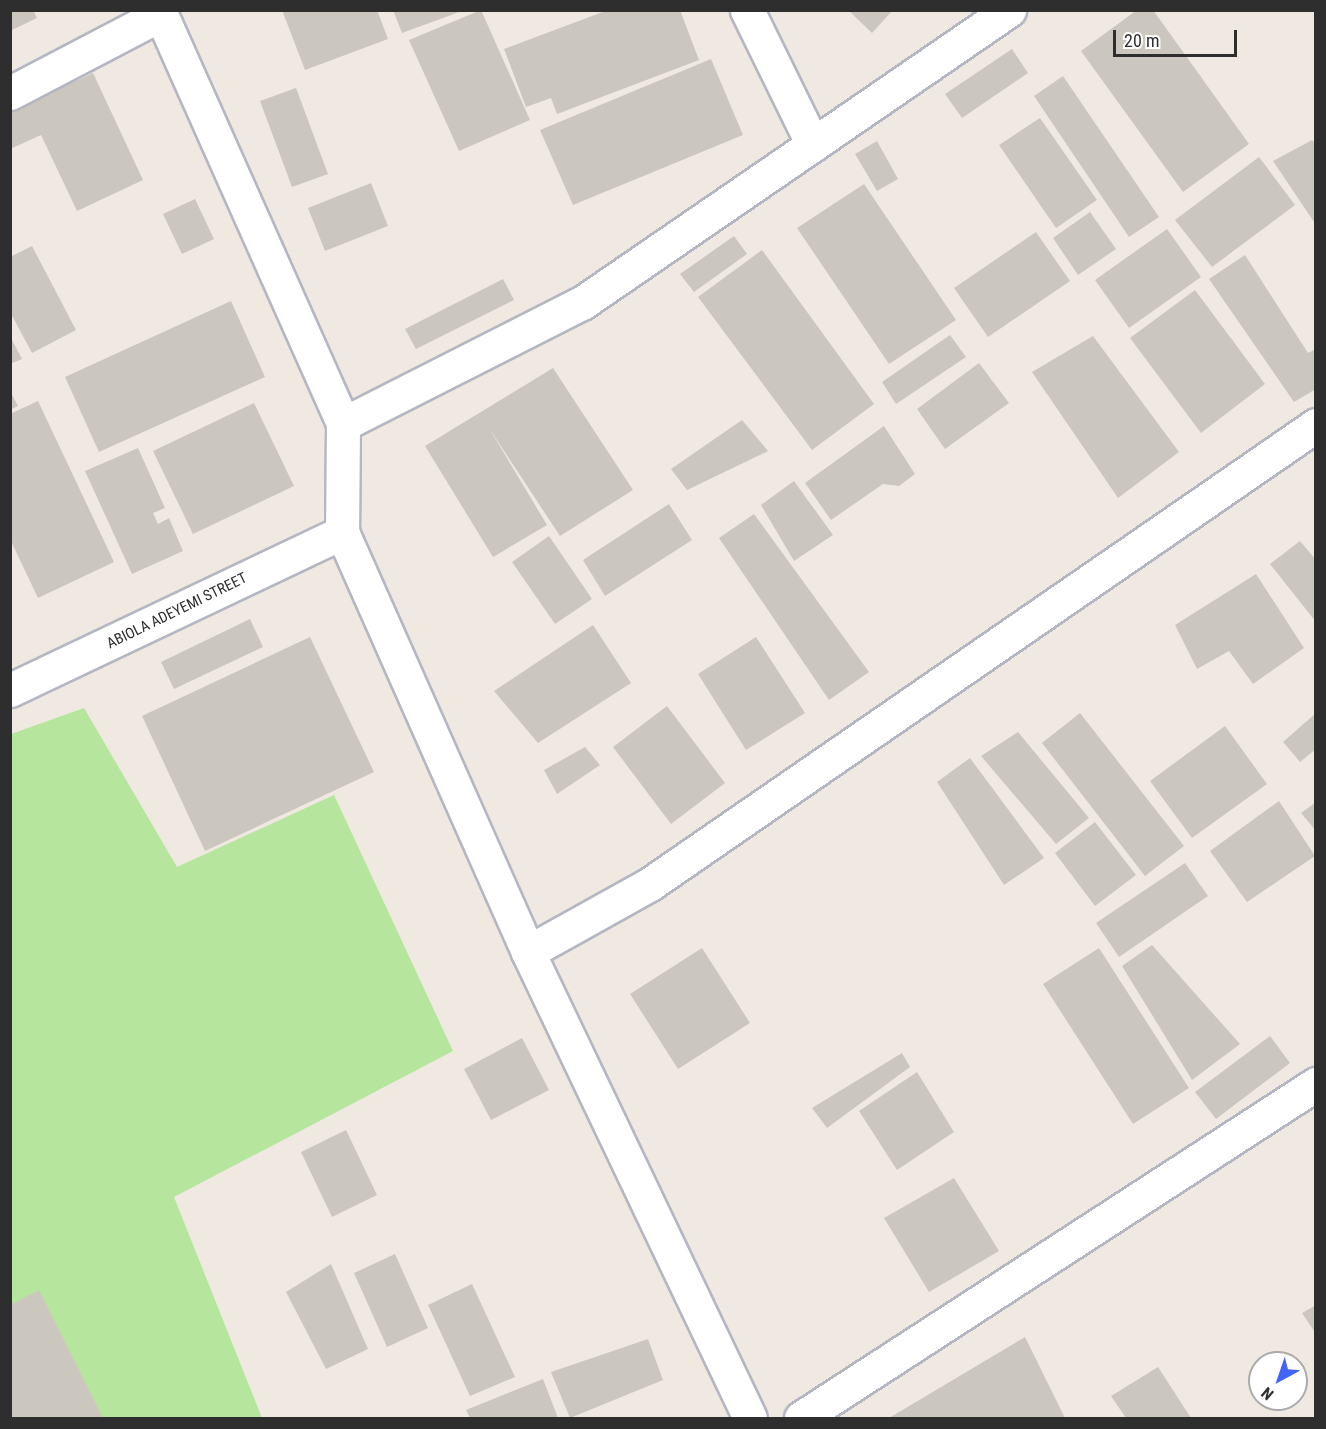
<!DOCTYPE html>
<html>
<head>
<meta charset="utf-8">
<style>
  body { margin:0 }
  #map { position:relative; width:1326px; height:1429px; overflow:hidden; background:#efe9e1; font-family:"Roboto Condensed",sans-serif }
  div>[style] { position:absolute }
  .green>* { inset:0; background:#b6e59e }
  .building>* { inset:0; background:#cbc7bf }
  .roads { filter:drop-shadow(2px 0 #b4b7c1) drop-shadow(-2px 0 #b4b7c1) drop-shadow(0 2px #b4b7c1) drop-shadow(0 -2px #b4b7c1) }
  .street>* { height:33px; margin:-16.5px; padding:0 16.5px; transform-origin:16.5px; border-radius:16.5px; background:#fff }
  span { translate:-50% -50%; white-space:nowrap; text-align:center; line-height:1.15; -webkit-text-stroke:4.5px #fff; paint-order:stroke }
  .street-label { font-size:15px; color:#2e2e2e }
  .frame { position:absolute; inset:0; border:12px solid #2e2e2e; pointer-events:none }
  .north { position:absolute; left:1248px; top:1351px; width:60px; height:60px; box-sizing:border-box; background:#fff; border:2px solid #ababab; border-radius:50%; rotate:220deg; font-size:16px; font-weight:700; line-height:24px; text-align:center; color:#2e2e2e }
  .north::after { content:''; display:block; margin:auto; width:21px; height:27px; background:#4264fb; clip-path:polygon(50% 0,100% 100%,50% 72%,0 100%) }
  .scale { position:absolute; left:1113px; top:30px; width:124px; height:27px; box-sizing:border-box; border:3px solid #2e2e2e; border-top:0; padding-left:8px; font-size:18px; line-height:21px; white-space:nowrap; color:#2e2e2e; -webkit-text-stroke:4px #fff; paint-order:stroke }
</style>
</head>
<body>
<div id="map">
  <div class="green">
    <i style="clip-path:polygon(84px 708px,177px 867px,334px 795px,453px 1051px,174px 1197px,262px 1418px,11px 1418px,11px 734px)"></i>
  </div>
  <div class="building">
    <i style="clip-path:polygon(10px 10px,33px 10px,37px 18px,10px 31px)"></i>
    <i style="clip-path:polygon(282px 10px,377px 10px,388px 39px,305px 70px)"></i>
    <i style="clip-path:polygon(393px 10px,462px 10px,462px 11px,402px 33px)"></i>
    <i style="clip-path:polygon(481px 10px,530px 120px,459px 151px,409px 40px)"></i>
    <i style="clip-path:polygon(608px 10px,680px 10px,699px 60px,557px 114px,551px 98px,526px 107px,504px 49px)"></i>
    <i style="clip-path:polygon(848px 10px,893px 10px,872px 33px)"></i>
    <i style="clip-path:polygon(1137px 10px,1153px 10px,1249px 144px,1183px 192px,1081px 51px)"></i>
    <i style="clip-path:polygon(1012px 49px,1028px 73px,962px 118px,945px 94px)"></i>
    <i style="clip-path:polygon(711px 59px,743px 135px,573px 205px,540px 130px)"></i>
    <i style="clip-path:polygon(93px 73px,143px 180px,77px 211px,41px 135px,10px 149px,10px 111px)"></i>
    <i style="clip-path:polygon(1063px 76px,1159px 217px,1129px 237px,1034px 96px)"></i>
    <i style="clip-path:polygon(296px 88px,328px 174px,292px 187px,260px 101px)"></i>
    <i style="clip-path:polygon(1040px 118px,1097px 200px,1056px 228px,999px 145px)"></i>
    <i style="clip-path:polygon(1312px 140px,1316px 144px,1316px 225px,1273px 161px)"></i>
    <i style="clip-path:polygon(877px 141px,898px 179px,877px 191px,855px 154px)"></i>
    <i style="clip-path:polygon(1259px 157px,1295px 205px,1212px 267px,1175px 220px)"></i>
    <i style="clip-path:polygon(371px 183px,388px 226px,325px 251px,308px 208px)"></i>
    <i style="clip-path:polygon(864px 184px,956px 320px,889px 364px,797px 228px)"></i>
    <i style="clip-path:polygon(195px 199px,214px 239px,182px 254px,163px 214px)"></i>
    <i style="clip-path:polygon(1090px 212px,1116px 249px,1078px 275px,1053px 238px)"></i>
    <i style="clip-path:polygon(1167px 229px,1201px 277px,1129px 328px,1095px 280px)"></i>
    <i style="clip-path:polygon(1036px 232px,1070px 281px,988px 337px,954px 288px)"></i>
    <i style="clip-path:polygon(734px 236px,747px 254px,694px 292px,680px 274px)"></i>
    <i style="clip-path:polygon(32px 246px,76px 330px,32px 353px,10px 312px,10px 257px)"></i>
    <i style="clip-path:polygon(762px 250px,874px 404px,812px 450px,698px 297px)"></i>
    <i style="clip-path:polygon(1245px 255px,1308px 353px,1316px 349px,1316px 389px,1294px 402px,1209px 279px)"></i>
    <i style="clip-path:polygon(503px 279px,514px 300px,416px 349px,405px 329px)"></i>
    <i style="clip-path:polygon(1195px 290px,1265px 384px,1201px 433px,1130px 338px)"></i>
    <i style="clip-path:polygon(231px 301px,265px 377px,99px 452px,65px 377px)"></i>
    <i style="clip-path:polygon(950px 335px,966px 357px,896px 404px,882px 382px)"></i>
    <i style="clip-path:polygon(10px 336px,22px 359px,10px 364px)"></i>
    <i style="clip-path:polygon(1093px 336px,1179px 452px,1118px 498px,1032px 372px)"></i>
    <i style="clip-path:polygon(979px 363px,1009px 403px,945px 449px,917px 409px)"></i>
    <i style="clip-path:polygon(553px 368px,633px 490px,560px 536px,489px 428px,547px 525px,493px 557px,425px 446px)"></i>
    <i style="clip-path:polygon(10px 391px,18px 406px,10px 410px)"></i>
    <i style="clip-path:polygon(38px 401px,114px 562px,38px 598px,10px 539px,10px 414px)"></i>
    <i style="clip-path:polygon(254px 403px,294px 486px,193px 534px,153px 451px)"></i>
    <i style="clip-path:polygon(742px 420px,768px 451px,687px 490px,671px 469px)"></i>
    <i style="clip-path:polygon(884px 426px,915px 474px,899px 486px,883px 484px,831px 520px,805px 483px)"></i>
    <i style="clip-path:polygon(138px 448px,165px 508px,153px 513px,158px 524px,169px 518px,183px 551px,132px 574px,85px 471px)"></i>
    <i style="clip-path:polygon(794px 481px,833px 535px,794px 561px,761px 505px)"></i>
    <i style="clip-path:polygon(669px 504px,692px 540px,605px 596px,583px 560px)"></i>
    <i style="clip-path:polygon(754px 514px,869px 672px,829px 700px,719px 538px)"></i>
    <i style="clip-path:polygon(549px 536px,592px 599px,555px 624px,512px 562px)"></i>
    <i style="clip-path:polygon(1300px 541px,1316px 560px,1316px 622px,1270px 564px)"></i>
    <i style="clip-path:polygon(1256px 574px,1304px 648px,1253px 684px,1229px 651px,1197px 669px,1175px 625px)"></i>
    <i style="clip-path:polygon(250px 619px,263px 647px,174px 689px,161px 662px)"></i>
    <i style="clip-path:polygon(593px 625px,631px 683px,538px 743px,494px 691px)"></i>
    <i style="clip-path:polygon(310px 637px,374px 772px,205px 851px,142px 716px)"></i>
    <i style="clip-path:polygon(756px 637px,805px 713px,746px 750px,698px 674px)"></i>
    <i style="clip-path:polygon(667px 706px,725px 783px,671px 824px,613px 747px)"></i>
    <i style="clip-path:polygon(1080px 713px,1184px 846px,1145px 876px,1042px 743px)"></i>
    <i style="clip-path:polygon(1316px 713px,1316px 749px,1300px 762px,1283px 742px)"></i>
    <i style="clip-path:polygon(1225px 726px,1267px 784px,1192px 838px,1150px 781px)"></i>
    <i style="clip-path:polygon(1018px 732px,1089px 818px,1056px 844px,981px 756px)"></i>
    <i style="clip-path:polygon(585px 747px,600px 765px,557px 794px,544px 770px)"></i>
    <i style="clip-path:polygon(970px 758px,1044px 858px,1004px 885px,937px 782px)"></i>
    <i style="clip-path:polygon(1279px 801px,1315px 856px,1247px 902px,1210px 851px)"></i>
    <i style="clip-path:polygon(1316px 802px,1316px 831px,1301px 813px)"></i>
    <i style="clip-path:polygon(1095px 822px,1136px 875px,1095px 906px,1055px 853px)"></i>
    <i style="clip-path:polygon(1185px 863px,1208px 896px,1119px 957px,1096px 923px)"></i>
    <i style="clip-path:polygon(1152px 945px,1240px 1044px,1192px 1080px,1122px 966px)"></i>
    <i style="clip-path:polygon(702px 948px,750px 1023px,678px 1069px,630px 994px)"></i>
    <i style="clip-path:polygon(1099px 948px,1189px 1088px,1133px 1124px,1043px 984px)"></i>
    <i style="clip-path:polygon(1270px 1036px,1290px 1063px,1216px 1119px,1195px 1092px)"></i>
    <i style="clip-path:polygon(522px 1038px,549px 1090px,491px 1120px,464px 1069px)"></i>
    <i style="clip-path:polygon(902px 1053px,910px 1067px,827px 1128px,812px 1108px)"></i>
    <i style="clip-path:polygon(917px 1072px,954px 1132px,897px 1170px,859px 1111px)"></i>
    <i style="clip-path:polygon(346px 1130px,377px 1195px,332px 1217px,301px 1152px)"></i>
    <i style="clip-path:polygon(954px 1178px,999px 1251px,929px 1292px,884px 1218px)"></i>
    <i style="clip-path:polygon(395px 1254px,428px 1328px,387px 1347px,354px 1273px)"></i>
    <i style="clip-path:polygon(331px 1264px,368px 1349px,326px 1369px,286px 1292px)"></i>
    <i style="clip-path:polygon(472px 1284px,515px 1377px,470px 1396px,428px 1305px)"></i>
    <i style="clip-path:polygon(39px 1290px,103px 1418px,10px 1418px,10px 1305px)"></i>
    <i style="clip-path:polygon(1316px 1305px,1316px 1334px,1302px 1313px)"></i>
    <i style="clip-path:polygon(1025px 1337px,1065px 1418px,889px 1418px)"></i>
    <i style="clip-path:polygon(648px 1339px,663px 1380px,570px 1418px,551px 1372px)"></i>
    <i style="clip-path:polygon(1158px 1367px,1191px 1418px,1126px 1418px,1111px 1396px)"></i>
    <i style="clip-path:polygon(543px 1379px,558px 1418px,470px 1418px,466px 1410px)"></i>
  </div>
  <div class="roads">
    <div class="street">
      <i style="left:159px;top:10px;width:453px;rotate:66deg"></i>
      <i style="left:343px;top:424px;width:108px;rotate:90.5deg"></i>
      <i style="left:342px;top:532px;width:459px;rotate:66.1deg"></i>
      <i style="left:528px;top:952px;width:516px;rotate:64.53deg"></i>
      <i style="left:747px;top:10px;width:150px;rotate:63.9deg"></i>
      <i style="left:10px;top:93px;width:170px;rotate:-27.6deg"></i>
      <i style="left:343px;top:424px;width:268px;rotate:-26.9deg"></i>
      <i style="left:582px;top:303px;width:518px;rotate:-34.46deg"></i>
      <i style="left:10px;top:690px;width:368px;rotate:-25.4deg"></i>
      <i style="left:528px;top:952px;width:140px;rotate:-29.1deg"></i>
      <i style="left:650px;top:884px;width:809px;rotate:-34.57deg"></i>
      <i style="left:801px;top:1418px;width:614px;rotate:-32.97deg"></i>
    </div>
  </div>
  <div class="street-label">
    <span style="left:177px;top:611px;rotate:-26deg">ABIOLA ADEYEMI STREET</span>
  </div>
  <div class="frame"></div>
  <div class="north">N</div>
  <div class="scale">20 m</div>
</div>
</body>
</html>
